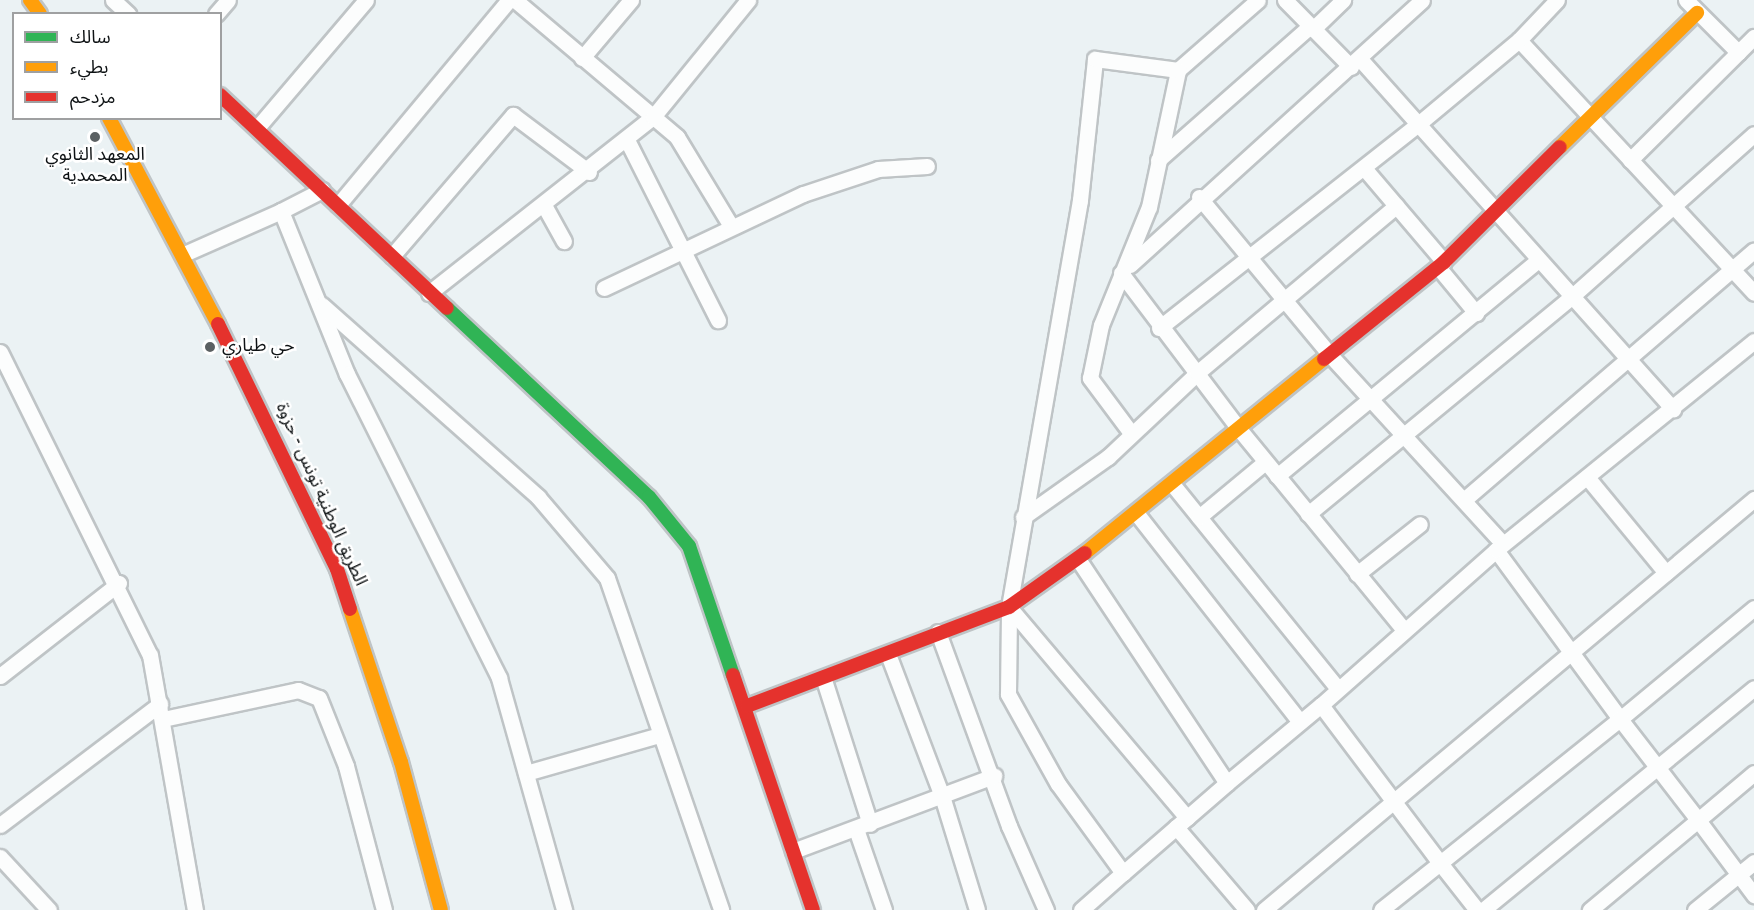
<!DOCTYPE html>
<html>
<head>
<meta charset="utf-8">
<style>
  body { margin:0 }
  #map { position:relative; width:1754px; height:910px; overflow:hidden; background:#ebf2f4; font-family:Overpass,"Noto Sans Arabic",sans-serif }
  div>[style] { position:absolute }
  .roads { filter:drop-shadow(2px 0 #bfc4c6) drop-shadow(-2px 0 #bfc4c6) drop-shadow(0 2px #bfc4c6) drop-shadow(0 -2px #bfc4c6) }
  .street>* { height:15px; margin:-7.5px; padding:0 7.5px; transform-origin:7.5px; border-radius:7.5px; background:#fcfdfd }
  .fast>* { height:14px; margin:-7px; padding:0 7px; transform-origin:7px; border-radius:7px; background:#30b455 }
  .slow>* { height:14px; margin:-7px; padding:0 7px; transform-origin:7px; border-radius:7px; background:#ff9f0a }
  .jam>* { height:14px; margin:-7px; padding:0 7px; transform-origin:7px; border-radius:7px; background:#e5322d }
  .dots>* { width:16px; height:16px; translate:-50% -50%; box-sizing:border-box; border:3px solid #fff; border-radius:50% }
  span { translate:-50% -50%; white-space:nowrap; text-align:center; line-height:1.15; -webkit-text-stroke:5px #fff; paint-order:stroke }
  .poi-label { font-size:18px; color:#0e1214 }
  .left { translate:0 -50%; text-align:left }
  .street-label { font-size:18px; color:#0e1214 }
  .legend { position:absolute; left:12px; top:12px; width:210px; height:108px; box-sizing:border-box; background:#fff; border:2px solid #9fa0a1; margin:0; padding:8px 10px; list-style:none; font-size:18px; color:#0e1214 }
  .legend li { display:flex; align-items:center; gap:12px; height:30px }
  .legend b { width:30px; border:2px solid #9fa0a1 }
</style>
</head>
<body>
<div id="map">
  <div class="roads">
    <div class="street">
      <i style="left:113px;top:0;width:21px;rotate:43deg"></i>
      <i style="left:515px;top:0;width:212px;rotate:40.2deg"></i>
      <i style="left:677px;top:137px;width:104px;rotate:58.8deg"></i>
      <i style="left:1285px;top:0;width:94px;rotate:45.4deg"></i>
      <i style="left:1686px;top:0;width:74px;rotate:45deg"></i>
      <i style="left:216px;top:14px;width:18px;rotate:-49deg"></i>
      <i style="left:1313px;top:29px;width:42px;rotate:-44deg"></i>
      <i style="left:1519px;top:40px;width:345px;rotate:47.1deg"></i>
      <i style="left:582px;top:58px;width:76px;rotate:-49.8deg"></i>
      <i style="left:1360px;top:59px;width:470px;rotate:48.2deg"></i>
      <i style="left:257px;top:128px;width:168px;rotate:-49.6deg"></i>
      <i style="left:627px;top:140px;width:202px;rotate:63.2deg"></i>
      <i style="left:1158px;top:160px;width:203px;rotate:-41.4deg"></i>
      <i style="left:1630px;top:160px;width:175px;rotate:-44.8deg"></i>
      <i style="left:1364px;top:168px;width:123px;rotate:49.6deg"></i>
      <i style="left:322px;top:190px;width:46px;rotate:152.9deg"></i>
      <i style="left:281px;top:211px;width:176px;rotate:68deg"></i>
      <i style="left:347px;top:374px;width:340px;rotate:63.4deg"></i>
      <i style="left:499px;top:678px;width:241px;rotate:74.3deg"></i>
      <i style="left:1199px;top:197px;width:205px;rotate:50.3deg"></i>
      <i style="left:1330px;top:355px;width:256px;rotate:47.5deg"></i>
      <i style="left:338px;top:205px;width:267px;rotate:-50.2deg"></i>
      <i style="left:545px;top:207px;width:39px;rotate:61deg"></i>
      <i style="left:184px;top:254px;width:106px;rotate:-23.9deg"></i>
      <i style="left:392px;top:256px;width:186px;rotate:-49.4deg"></i>
      <i style="left:513px;top:115px;width:95px;rotate:36.9deg"></i>
      <i style="left:1130px;top:265px;width:394px;rotate:-42.2deg"></i>
      <i style="left:1438px;top:267px;width:60px;rotate:50.4deg"></i>
      <i style="left:1121px;top:273px;width:196px;rotate:52.9deg"></i>
      <i style="left:1239px;top:429px;width:260px;rotate:50.6deg"></i>
      <i style="left:604px;top:288px;width:220px;rotate:-25.3deg"></i>
      <i style="left:803px;top:194px;width:79px;rotate:-18.4deg"></i>
      <i style="left:878px;top:169px;width:49px;rotate:-3.5deg"></i>
      <i style="left:429px;top:293px;width:285px;rotate:-38.2deg"></i>
      <i style="left:653px;top:117px;width:151px;rotate:-50.9deg"></i>
      <i style="left:322px;top:305px;width:289px;rotate:41.6deg"></i>
      <i style="left:538px;top:497px;width:106px;rotate:49.6deg"></i>
      <i style="left:607px;top:578px;width:351px;rotate:71deg"></i>
      <i style="left:1159px;top:328px;width:328px;rotate:-38.2deg"></i>
      <i style="left:1417px;top:125px;width:133px;rotate:-39.8deg"></i>
      <i style="left:1519px;top:40px;width:55px;rotate:-46.5deg"></i>
      <i style="left:0;top:352px;width:338px;rotate:63.7deg"></i>
      <i style="left:150px;top:655px;width:259px;rotate:80deg"></i>
      <i style="left:1131px;top:433px;width:69px;rotate:-126.7deg"></i>
      <i style="left:1090px;top:378px;width:54px;rotate:-78.3deg"></i>
      <i style="left:1101px;top:325px;width:127px;rotate:-67.9deg"></i>
      <i style="left:1149px;top:207px;width:140px;rotate:-78deg"></i>
      <i style="left:1178px;top:70px;width:106px;rotate:-41.2deg"></i>
      <i style="left:1277px;top:476px;width:337px;rotate:-39.6deg"></i>
      <i style="left:1587px;top:477px;width:124px;rotate:50.5deg"></i>
      <i style="left:1173px;top:485px;width:262px;rotate:51deg"></i>
      <i style="left:1465px;top:499px;width:381px;rotate:-40.7deg"></i>
      <i style="left:1137px;top:514px;width:264px;rotate:51.9deg"></i>
      <i style="left:1308px;top:514px;width:340px;rotate:-39.5deg"></i>
      <i style="left:1570px;top:298px;width:246px;rotate:-41.7deg"></i>
      <i style="left:1023px;top:517px;width:104px;rotate:-35.2deg"></i>
      <i style="left:1108px;top:457px;width:122px;rotate:-43.3deg"></i>
      <i style="left:1197px;top:373px;width:260px;rotate:-40deg"></i>
      <i style="left:1199px;top:517px;width:86px;rotate:-39.8deg"></i>
      <i style="left:1496px;top:550px;width:210px;rotate:53.7deg"></i>
      <i style="left:1620px;top:719px;width:174px;rotate:-39.6deg"></i>
      <i style="left:1078px;top:559px;width:269px;rotate:56.4deg"></i>
      <i style="left:1227px;top:783px;width:138px;rotate:139.1deg"></i>
      <i style="left:1357px;top:574px;width:80px;rotate:-38.4deg"></i>
      <i style="left:1009px;top:607px;width:276px;rotate:49.8deg"></i>
      <i style="left:938px;top:632px;width:207px;rotate:69.9deg"></i>
      <i style="left:1009px;top:826px;width:92px;rotate:66.2deg"></i>
      <i style="left:888px;top:654px;width:152px;rotate:69.2deg"></i>
      <i style="left:942px;top:796px;width:119px;rotate:72.9deg"></i>
      <i style="left:0;top:676px;width:151px;rotate:-38deg"></i>
      <i style="left:824px;top:680px;width:151px;rotate:72.3deg"></i>
      <i style="left:1321px;top:705px;width:234px;rotate:-41.5deg"></i>
      <i style="left:1496px;top:550px;width:332px;rotate:-39deg"></i>
      <i style="left:163px;top:719px;width:138px;rotate:-12.1deg"></i>
      <i style="left:298px;top:690px;width:22px;rotate:21deg"></i>
      <i style="left:319px;top:698px;width:73px;rotate:68.3deg"></i>
      <i style="left:346px;top:766px;width:149px;rotate:75.2deg"></i>
      <i style="left:526px;top:773px;width:138px;rotate:-15.9deg"></i>
      <i style="left:1754px;top:773px;width:73px;rotate:140deg"></i>
      <i style="left:1698px;top:820px;width:94px;rotate:53.3deg"></i>
      <i style="left:1227px;top:783px;width:122px;rotate:-39.7deg"></i>
      <i style="left:1321px;top:705px;width:198px;rotate:53deg"></i>
      <i style="left:1440px;top:863px;width:75px;rotate:141.5deg"></i>
      <i style="left:0;top:825px;width:201px;rotate:-37.1deg"></i>
      <i style="left:1176px;top:827px;width:109px;rotate:49.5deg"></i>
      <i style="left:856px;top:829px;width:86px;rotate:70.9deg"></i>
      <i style="left:793px;top:851px;width:215px;rotate:-20.5deg"></i>
      <i style="left:0;top:857px;width:72px;rotate:47.2deg"></i>
      <i style="left:1081px;top:910px;width:56px;rotate:-41.4deg"></i>
      <i style="left:1123px;top:873px;width:110px;rotate:-126.1deg"></i>
      <i style="left:1058px;top:784px;width:103px;rotate:-119.1deg"></i>
      <i style="left:1008px;top:694px;width:87px;rotate:-89.3deg"></i>
      <i style="left:1009px;top:607px;width:413px;rotate:-80.1deg"></i>
      <i style="left:1080px;top:200px;width:142px;rotate:-83.9deg"></i>
      <i style="left:1095px;top:59px;width:84px;rotate:7.5deg"></i>
      <i style="left:1264px;top:910px;width:640px;rotate:-39.99deg"></i>
      <i style="left:1477px;top:910px;width:60px;rotate:-128.2deg"></i>
      <i style="left:1440px;top:863px;width:231px;rotate:-38.7deg"></i>
      <i style="left:1620px;top:719px;width:128px;rotate:52.3deg"></i>
      <i style="left:1698px;top:820px;width:141px;rotate:140.2deg"></i>
      <i style="left:1483px;top:910px;width:350px;rotate:-39.3deg"></i>
      <i style="left:1695px;top:910px;width:76px;rotate:-39.1deg"></i>
    </div>
    <div class="fast">
      <i style="left:447px;top:308px;width:277px;rotate:43.1deg"></i>
      <i style="left:649px;top:497px;width:63px;rotate:50.8deg"></i>
      <i style="left:689px;top:546px;width:136px;rotate:71.2deg"></i>
    </div>
    <div class="slow">
      <i style="left:30px;top:0;width:17px;rotate:54deg"></i>
      <i style="left:109px;top:118px;width:233px;rotate:62.1deg"></i>
      <i style="left:1560px;top:147px;width:192px;rotate:-44.4deg"></i>
      <i style="left:1085px;top:553px;width:308px;rotate:-39.1deg"></i>
      <i style="left:350px;top:609px;width:161px;rotate:71.6deg"></i>
      <i style="left:401px;top:762px;width:153px;rotate:74.9deg"></i>
    </div>
    <div class="jam">
      <i style="left:220px;top:95px;width:311px;rotate:43.2deg"></i>
      <i style="left:218px;top:324px;width:272px;rotate:64.1deg"></i>
      <i style="left:337px;top:569px;width:42px;rotate:72deg"></i>
      <i style="left:1324px;top:359px;width:154px;rotate:-38.9deg"></i>
      <i style="left:1444px;top:262px;width:163px;rotate:-44.8deg"></i>
      <i style="left:733px;top:675px;width:248px;rotate:71.2deg"></i>
      <i style="left:747px;top:706px;width:280px;rotate:-20.7deg"></i>
      <i style="left:1009px;top:607px;width:93px;rotate:-35.4deg"></i>
    </div>
  </div>
  <div class="dots">
    <i style="left:95px;top:137px;background:#5b6062"></i>
    <i style="left:210px;top:347px;background:#5b6062"></i>
  </div>
  <div class="poi-label">
    <span style="left:95px;top:167px">المعهد الثانوي<br>المحمدية</span>
    <span class="left" style="left:222px;top:347px">حي طياري</span>
  </div>
  <div class="street-label">
    <span style="left:320px;top:495px;rotate:66deg">الطريق الوطنية تونس - حزوة</span>
  </div>
  <ul class="legend">
  <li><b style="height:8px;background:#30b455"></b>سالك</li>
  <li><b style="height:8px;background:#ff9f0a"></b>بطيء</li>
  <li><b style="height:8px;background:#e5322d"></b>مزدحم</li>
  </ul>
</div>
</body>
</html>
